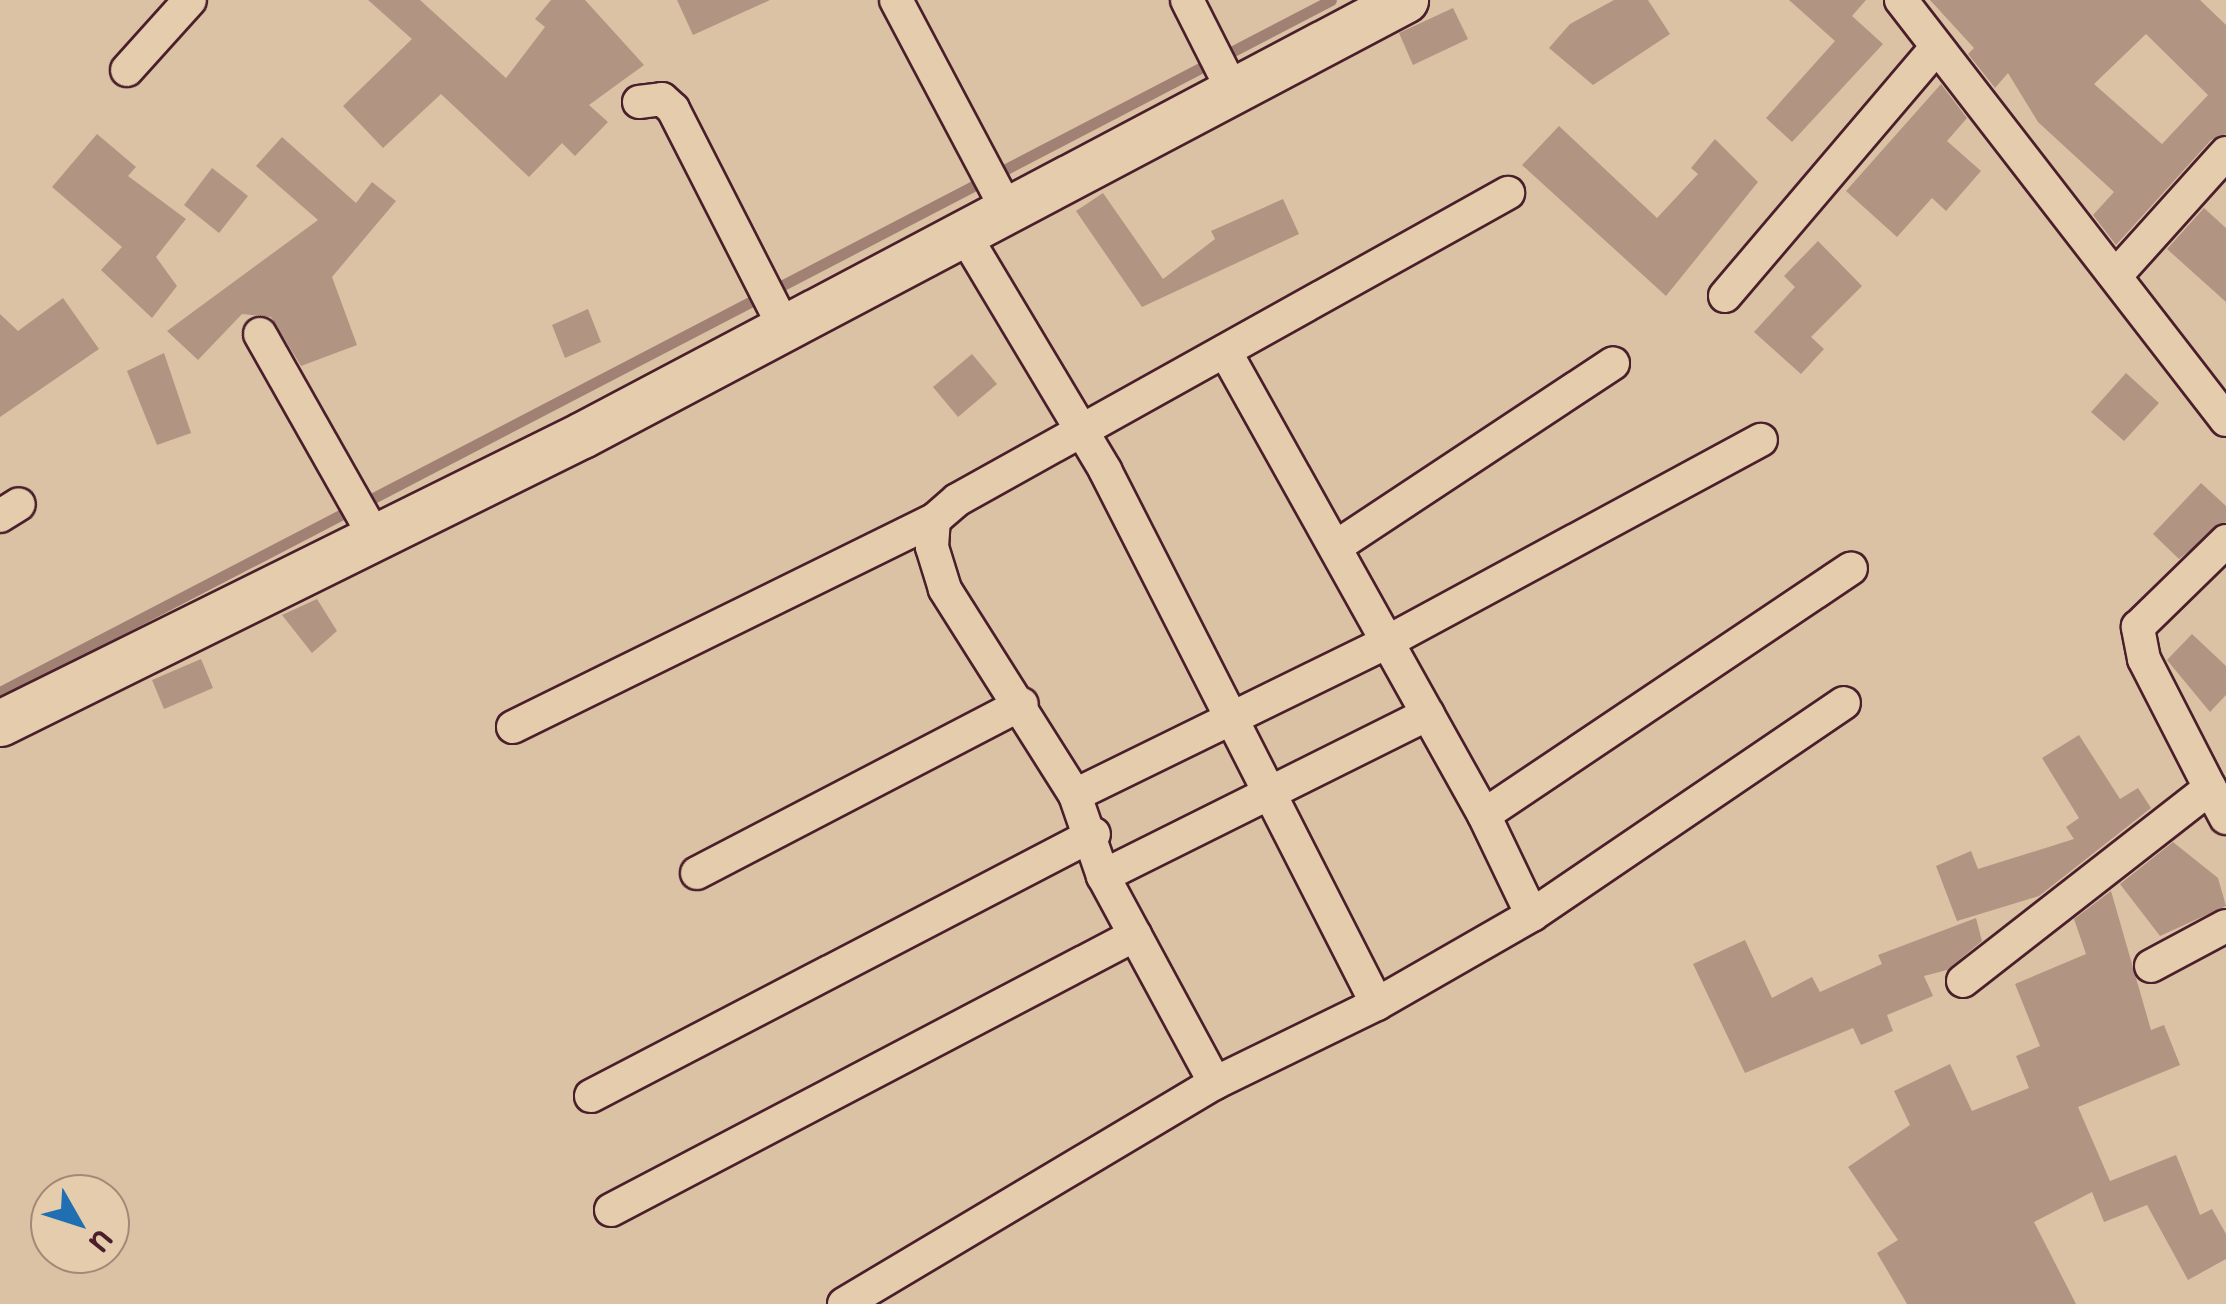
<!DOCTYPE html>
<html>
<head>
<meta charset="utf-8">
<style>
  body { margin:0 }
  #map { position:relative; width:2226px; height:1304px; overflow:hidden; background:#dbc2a4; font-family:Mali,sans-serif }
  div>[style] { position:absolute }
  .stream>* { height:11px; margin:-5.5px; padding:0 5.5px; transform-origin:5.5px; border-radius:5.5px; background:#a18174 }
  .building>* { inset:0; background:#b29482 }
  .roads { filter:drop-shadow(2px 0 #4a1f2b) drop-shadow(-2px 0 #4a1f2b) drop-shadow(0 2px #4a1f2b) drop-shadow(0 -2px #4a1f2b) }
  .street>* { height:32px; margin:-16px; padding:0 16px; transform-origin:16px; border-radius:16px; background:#e4ccac }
  .secondary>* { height:45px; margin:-22.5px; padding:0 22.5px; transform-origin:22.5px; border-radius:22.5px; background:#e4ccac }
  span { translate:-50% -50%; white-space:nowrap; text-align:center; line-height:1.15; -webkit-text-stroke:10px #e4ccac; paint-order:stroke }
  .north { position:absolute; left:30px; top:1174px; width:100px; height:100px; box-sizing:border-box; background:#e4ccac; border:2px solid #a68778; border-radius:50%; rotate:129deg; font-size:28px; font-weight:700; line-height:40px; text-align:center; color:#4a1f2b }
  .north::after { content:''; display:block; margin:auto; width:35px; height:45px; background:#1f6fb2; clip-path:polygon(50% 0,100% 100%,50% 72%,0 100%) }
</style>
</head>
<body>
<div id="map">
  <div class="stream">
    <i style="left:0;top:692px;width:1500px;rotate:-27.47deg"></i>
  </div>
  <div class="building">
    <i style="clip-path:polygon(368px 0,420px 0,506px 78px,545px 27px,535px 19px,551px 0,585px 0,644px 65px,589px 105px,608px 122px,575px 156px,562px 143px,529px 177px,441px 94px,383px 148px,343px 106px,412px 39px)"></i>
    <i style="clip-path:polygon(677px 0,770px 0,693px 35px)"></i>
    <i style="clip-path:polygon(1614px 0,1648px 0,1670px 34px,1593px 85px,1549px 48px,1570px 24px)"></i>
    <i style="clip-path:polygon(1789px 0,1866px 0,1852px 16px,1883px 44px,1792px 142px,1766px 118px,1835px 41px)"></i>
    <i style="clip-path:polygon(evenodd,1930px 0,2200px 0,2226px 25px,2226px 134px,2211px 140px,2116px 245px,2093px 215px,2114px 192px,2038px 122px,2008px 73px,1995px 88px,1968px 54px,1974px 48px,1930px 0,2146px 34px,2208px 95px,2162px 144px,2094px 84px,2146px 34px)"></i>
    <i style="clip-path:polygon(1453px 8px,1468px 39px,1413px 65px,1399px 33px)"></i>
    <i style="clip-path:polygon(1941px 84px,1967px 118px,1947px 141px,1981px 171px,1946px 211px,1932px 198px,1897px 237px,1846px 191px)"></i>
    <i style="clip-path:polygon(1559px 126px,1657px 218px,1698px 174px,1691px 168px,1715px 139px,1758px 182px,1666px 296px,1522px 165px)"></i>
    <i style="clip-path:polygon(97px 134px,136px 167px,128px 176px,186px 219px,156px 257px,177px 286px,152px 318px,101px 270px,122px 247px,52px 187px)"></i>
    <i style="clip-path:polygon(282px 137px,356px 203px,372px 182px,396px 201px,332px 277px,357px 345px,301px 366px,271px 317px,242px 314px,198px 360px,167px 331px,318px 220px,256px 166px)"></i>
    <i style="clip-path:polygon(212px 168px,248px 196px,219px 233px,184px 205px)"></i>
    <i style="clip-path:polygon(1103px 193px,1163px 279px,1215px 239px,1211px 231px,1283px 199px,1299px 234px,1142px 307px,1076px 211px)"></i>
    <i style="clip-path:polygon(2204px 208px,2226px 228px,2226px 302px,2167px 249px)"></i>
    <i style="clip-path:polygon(1818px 241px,1862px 286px,1811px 337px,1824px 349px,1801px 374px,1754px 332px,1795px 287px,1784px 276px)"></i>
    <i style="clip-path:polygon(63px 298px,99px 349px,0 417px,0 314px,18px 331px)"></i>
    <i style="clip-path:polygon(588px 309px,601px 342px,565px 358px,552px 325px)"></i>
    <i style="clip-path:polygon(164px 353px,191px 433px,157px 445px,127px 371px)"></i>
    <i style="clip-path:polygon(972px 354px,997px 384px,958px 417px,933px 387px)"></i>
    <i style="clip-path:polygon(2126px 373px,2159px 403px,2124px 441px,2091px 412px)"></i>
    <i style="clip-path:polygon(2201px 483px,2226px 506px,2226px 522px,2179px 559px,2153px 534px)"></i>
    <i style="clip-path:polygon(317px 599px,337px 631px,312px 653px,282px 615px)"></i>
    <i style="clip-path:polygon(2192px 634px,2226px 666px,2226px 695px,2210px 712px,2167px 660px)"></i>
    <i style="clip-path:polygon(201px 659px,213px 688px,164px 709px,152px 680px)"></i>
    <i style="clip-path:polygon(2079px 735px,2120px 799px,2138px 788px,2151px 808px,2039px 896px,1957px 921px,1936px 866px,1971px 851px,1978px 869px,2074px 839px,2066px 827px,2079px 818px,2042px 758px)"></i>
    <i style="clip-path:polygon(2173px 842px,2218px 878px,2226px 906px,2160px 936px,2120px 884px)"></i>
    <i style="clip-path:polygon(2111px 891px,2151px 1030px,2164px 1025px,2180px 1065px,2078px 1107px,2110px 1181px,2176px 1155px,2200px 1215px,2212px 1209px,2226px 1234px,2226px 1259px,2188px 1280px,2147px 1205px,2104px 1222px,2092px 1192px,2034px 1222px,2076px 1304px,1907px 1304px,1877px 1253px,1898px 1240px,1848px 1167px,1910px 1125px,1894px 1091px,1950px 1064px,1972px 1111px,2029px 1088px,2016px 1056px,2040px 1046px,2015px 984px,2086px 954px,2074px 919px)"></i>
    <i style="clip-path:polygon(1976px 918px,1982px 941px,1947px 970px,1924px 976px,1933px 996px,1887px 1015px,1893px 1031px,1861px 1045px,1853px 1028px,1745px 1073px,1693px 964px,1745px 940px,1772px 998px,1812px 977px,1820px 992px,1882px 964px,1878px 955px)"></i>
  </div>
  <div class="roads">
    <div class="street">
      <i style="left:896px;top:0;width:238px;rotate:62.1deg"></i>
      <i style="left:1187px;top:0;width:100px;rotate:63.2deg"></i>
      <i style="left:1901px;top:0;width:531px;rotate:52.27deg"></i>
      <i style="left:127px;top:70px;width:94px;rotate:-48deg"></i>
      <i style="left:639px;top:102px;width:23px;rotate:-7deg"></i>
      <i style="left:662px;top:99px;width:15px;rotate:42deg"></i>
      <i style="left:673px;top:109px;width:242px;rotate:63deg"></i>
      <i style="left:961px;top:229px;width:281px;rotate:59.1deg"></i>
      <i style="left:1105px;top:470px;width:599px;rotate:63.01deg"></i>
      <i style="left:1377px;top:1004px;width:179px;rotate:-29.9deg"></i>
      <i style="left:1532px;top:915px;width:377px;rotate:-34.2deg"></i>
      <i style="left:2119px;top:272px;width:160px;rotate:-48deg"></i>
      <i style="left:1725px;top:296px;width:326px;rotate:-49.6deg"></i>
      <i style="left:260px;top:334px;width:233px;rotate:60.5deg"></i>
      <i style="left:1225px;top:351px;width:531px;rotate:60.83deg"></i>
      <i style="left:1484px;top:815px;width:111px;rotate:64.4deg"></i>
      <i style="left:0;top:516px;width:22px;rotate:-32deg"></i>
      <i style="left:1337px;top:546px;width:331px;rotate:-33.5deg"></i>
      <i style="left:513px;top:727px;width:469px;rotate:-26.2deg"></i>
      <i style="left:2210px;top:788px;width:34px;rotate:62deg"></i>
      <i style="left:1075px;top:795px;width:347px;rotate:-26.1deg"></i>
      <i style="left:1387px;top:642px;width:425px;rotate:-28.4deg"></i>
      <i style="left:1484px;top:815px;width:442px;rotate:-33.9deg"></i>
      <i style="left:697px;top:873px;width:366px;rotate:-27.5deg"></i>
      <i style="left:1103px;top:876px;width:363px;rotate:-26.5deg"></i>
      <i style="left:2151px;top:966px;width:85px;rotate:-28.1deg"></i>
      <i style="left:1963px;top:981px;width:313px;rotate:-38deg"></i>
      <i style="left:2210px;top:788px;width:145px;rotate:-117.1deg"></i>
      <i style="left:2144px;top:659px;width:33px;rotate:-101deg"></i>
      <i style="left:2138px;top:627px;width:123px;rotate:-44.3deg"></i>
      <i style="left:1377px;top:1004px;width:180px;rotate:154deg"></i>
      <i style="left:1215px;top:1083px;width:235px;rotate:-118.4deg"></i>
      <i style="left:1103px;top:876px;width:86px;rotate:-109.1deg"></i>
      <i style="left:1075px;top:795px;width:244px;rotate:-122.3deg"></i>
      <i style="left:945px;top:589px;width:44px;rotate:-107.2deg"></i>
      <i style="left:932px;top:547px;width:27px;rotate:-86deg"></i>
      <i style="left:934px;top:520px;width:30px;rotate:-41deg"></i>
      <i style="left:957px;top:500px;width:631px;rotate:-29.13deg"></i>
      <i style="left:591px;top:1096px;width:567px;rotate:-27.51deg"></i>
      <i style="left:611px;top:1210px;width:592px;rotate:-27.69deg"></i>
      <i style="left:844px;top:1304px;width:432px;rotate:-30.8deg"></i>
    </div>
    <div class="secondary">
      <i style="left:0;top:723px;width:649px;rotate:-26.33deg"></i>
      <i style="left:582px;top:435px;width:931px;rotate:-27.86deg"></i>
    </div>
  </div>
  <div class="north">U</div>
</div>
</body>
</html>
